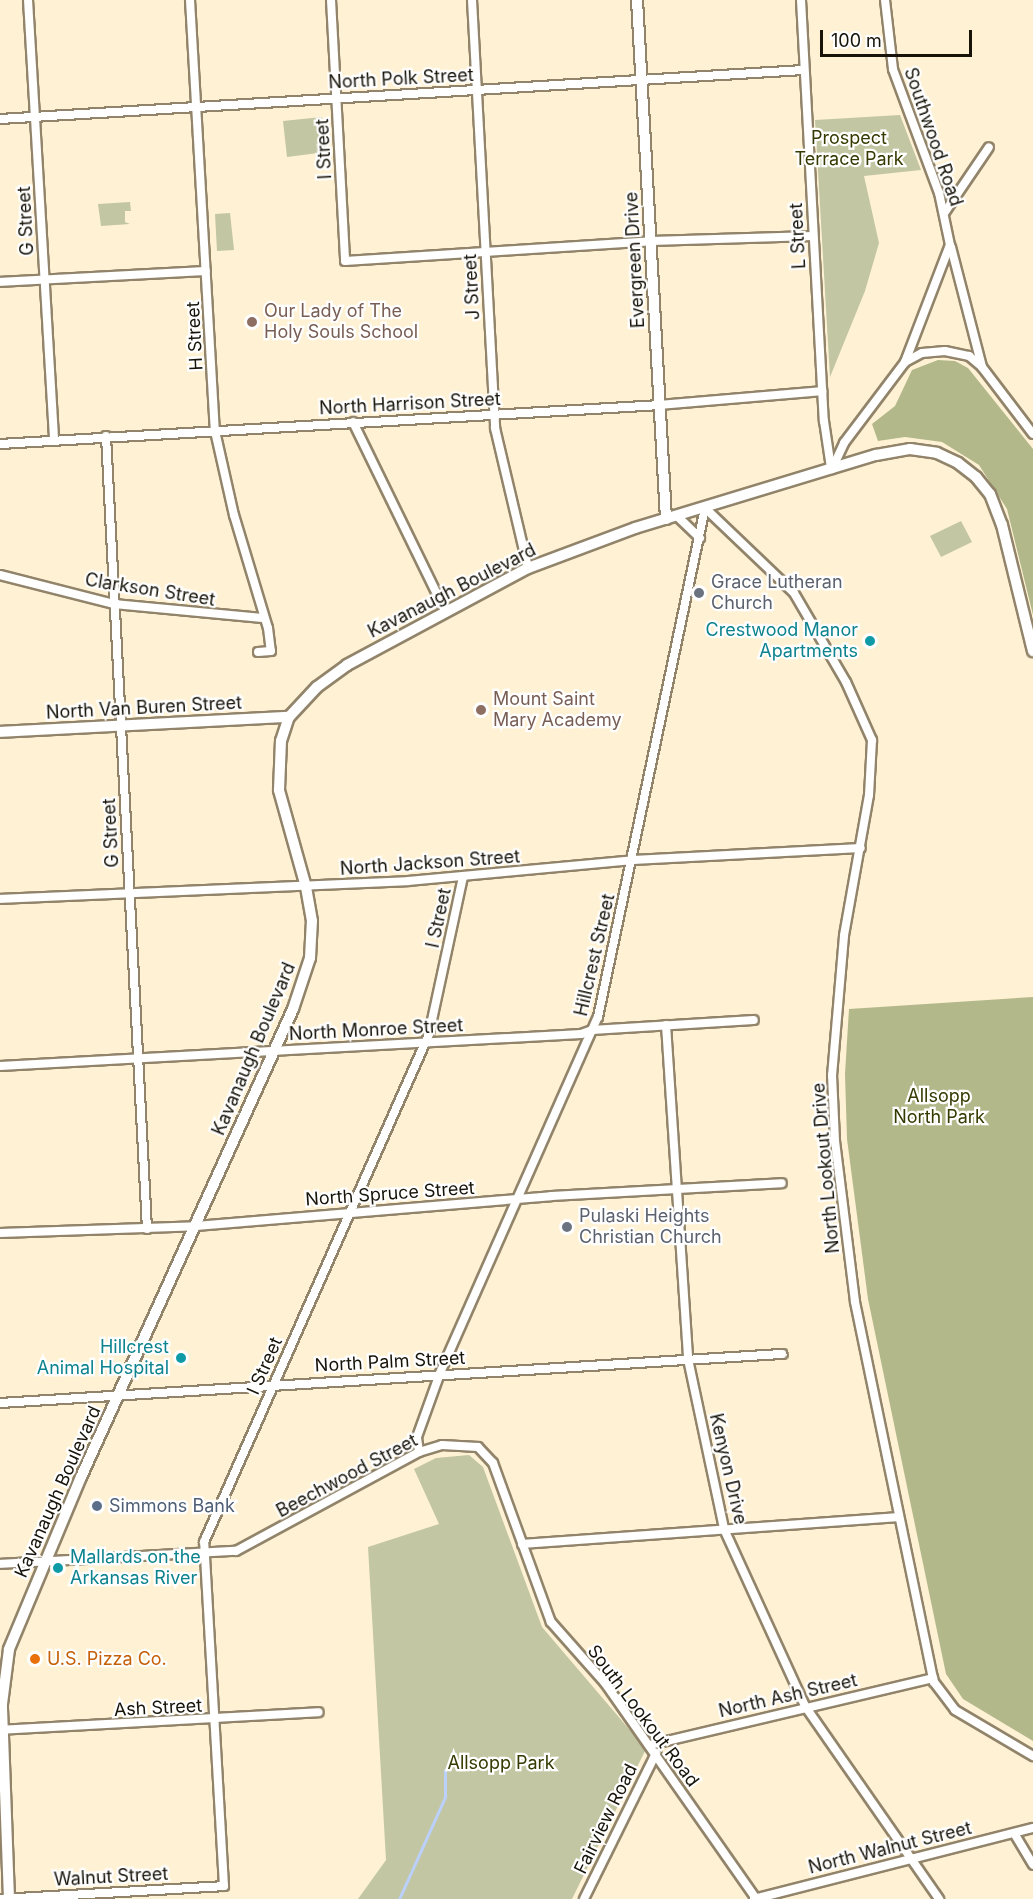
<!DOCTYPE html>
<html>
<head>
<meta charset="utf-8">
<style>
  body { margin:0 }
  #map { position:relative; width:1033px; height:1899px; overflow:hidden; background:#fff1d4; font-family:Inter,sans-serif }
  div>[style] { position:absolute }
  .green>* { inset:0; background:#c2c6a3 }
  .forest>* { inset:0; background:#b3b88a }
  .stream>* { height:3px; margin:-1.5px; padding:0 1.5px; transform-origin:1.5px; border-radius:1.5px; background:#bbd0fa }
  .roads { filter:drop-shadow(2px 0 #91846a) drop-shadow(-2px 0 #91846a) drop-shadow(0 2px #91846a) drop-shadow(0 -2px #91846a) }
  .street>* { height:8px; margin:-4px; padding:0 4px; transform-origin:4px; border-radius:4px; background:#fff }
  .secondary>* { height:10px; margin:-5px; padding:0 5px; transform-origin:5px; border-radius:5px; background:#fff }
  .dots>* { width:16px; height:16px; translate:-50% -50%; box-sizing:border-box; border:3px solid #fff; border-radius:50% }
  span { translate:-50% -50%; white-space:nowrap; text-align:center; line-height:1.15; -webkit-text-stroke:4.5px #fff; paint-order:stroke }
  .street-label { font-size:18px; color:#171309 }
  .park-label { font-size:18px; color:#363900 }
  .education-label { font-size:18px; color:#785e54 }
  .left { translate:0 -50%; text-align:left }
  .worship-label { font-size:18px; color:#5b616d }
  .culture-label { font-size:18px; color:#0d838f }
  .right { translate:-100% -50%; text-align:right }
  .service-label { font-size:18px; color:#4e5e75 }
  .food-label { font-size:18px; color:#c56008 }
  .scale { position:absolute; left:820px; top:30px; width:152px; height:27px; box-sizing:border-box; border:3px solid #171309; border-top:0; padding-left:8px; font-size:18px; line-height:21px; white-space:nowrap; color:#171309; -webkit-text-stroke:4px #fff; paint-order:stroke }
</style>
</head>
<body>
<div id="map">
  <div class="green">
    <i style="clip-path:polygon(900px 115px,921px 170px,864px 176px,879px 243px,865px 291px,830px 377px,815px 120px)"></i>
    <i style="clip-path:polygon(322px 117px,326px 152px,287px 157px,283px 121px)"></i>
    <i style="clip-path:polygon(130px 202px,131px 211px,125px 211px,125px 222px,130px 224px,101px 226px,98px 204px)"></i>
    <i style="clip-path:polygon(230px 213px,234px 250px,217px 251px,215px 214px)"></i>
    <i style="clip-path:polygon(961px 521px,972px 542px,941px 557px,930px 536px)"></i>
    <i style="clip-path:polygon(469px 1455px,483px 1467px,542px 1627px,646px 1749px,572px 1899px,358px 1899px,386px 1860px,368px 1547px,439px 1524px,414px 1469px,436px 1458px)"></i>
  </div>
  <div class="forest">
    <i style="clip-path:polygon(938px 360px,955px 361px,968px 368px,1033px 449px,1033px 615px,1007px 509px,979px 465px,942px 442px,905px 437px,878px 441px,872px 424px,895px 406px,912px 370px)"></i>
    <i style="clip-path:polygon(1033px 997px,1033px 1741px,963px 1699px,946px 1674px,868px 1299px,847px 1139px,845px 1074px,849px 1009px)"></i>
  </div>
  <div class="stream">
    <i style="left:399px;top:1899px;width:112px;rotate:-65.7deg"></i>
    <i style="left:445px;top:1797px;width:27px;rotate:-90deg"></i>
  </div>
  <div class="roads">
    <div class="street">
      <i style="left:28px;top:0;width:441px;rotate:86.6deg"></i>
      <i style="left:190px;top:0;width:432px;rotate:86.7deg"></i>
      <i style="left:215px;top:431px;width:86px;rotate:77.3deg"></i>
      <i style="left:234px;top:515px;width:118px;rotate:73.3deg"></i>
      <i style="left:268px;top:628px;width:23px;rotate:83deg"></i>
      <i style="left:271px;top:651px;width:13px;rotate:176deg"></i>
      <i style="left:331px;top:0;width:261px;rotate:86.9deg"></i>
      <i style="left:345px;top:261px;width:307px;rotate:-3.7deg"></i>
      <i style="left:651px;top:241px;width:162px;rotate:-1.8deg"></i>
      <i style="left:472px;top:0;width:429px;rotate:86.9deg"></i>
      <i style="left:495px;top:428px;width:144px;rotate:76.7deg"></i>
      <i style="left:801px;top:0;width:422px;rotate:86.9deg"></i>
      <i style="left:824px;top:421px;width:48px;rotate:81.5deg"></i>
      <i style="left:0;top:119px;width:805px;rotate:-3.49deg"></i>
      <i style="left:945px;top:212px;width:78px;rotate:-55.9deg"></i>
      <i style="left:951px;top:247px;width:124px;rotate:75.5deg"></i>
      <i style="left:982px;top:367px;width:84px;rotate:52.7deg"></i>
      <i style="left:0;top:282px;width:206px;rotate:-3.1deg"></i>
      <i style="left:905px;top:362px;width:19px;rotate:-28deg"></i>
      <i style="left:922px;top:353px;width:23px;rotate:-5deg"></i>
      <i style="left:945px;top:351px;width:25px;rotate:12deg"></i>
      <i style="left:969px;top:356px;width:16px;rotate:40deg"></i>
      <i style="left:353px;top:422px;width:210px;rotate:64deg"></i>
      <i style="left:106px;top:436px;width:794px;rotate:87.04deg"></i>
      <i style="left:0;top:444px;width:661px;rotate:-3.38deg"></i>
      <i style="left:660px;top:405px;width:163px;rotate:-4.9deg"></i>
      <i style="left:832px;top:469px;width:29px;rotate:-65deg"></i>
      <i style="left:844px;top:443px;width:101px;rotate:-53deg"></i>
      <i style="left:905px;top:362px;width:125px;rotate:-69deg"></i>
      <i style="left:950px;top:245px;width:53px;rotate:-101.9deg"></i>
      <i style="left:939px;top:193px;width:132px;rotate:-110.4deg"></i>
      <i style="left:893px;top:69px;width:69px;rotate:-96.6deg"></i>
      <i style="left:705px;top:508px;width:123px;rotate:43.7deg"></i>
      <i style="left:794px;top:593px;width:103px;rotate:59.7deg"></i>
      <i style="left:846px;top:682px;width:64px;rotate:65.9deg"></i>
      <i style="left:872px;top:740px;width:55px;rotate:93.1deg"></i>
      <i style="left:869px;top:795px;width:143px;rotate:100.1deg"></i>
      <i style="left:844px;top:936px;width:140px;rotate:94.9deg"></i>
      <i style="left:832px;top:1075px;width:66px;rotate:87.4deg"></i>
      <i style="left:835px;top:1141px;width:162px;rotate:82.9deg"></i>
      <i style="left:855px;top:1302px;width:388px;rotate:78.3deg"></i>
      <i style="left:934px;top:1682px;width:35px;rotate:53deg"></i>
      <i style="left:955px;top:1710px;width:91px;rotate:30.5deg"></i>
      <i style="left:677px;top:516px;width:32px;rotate:44deg"></i>
      <i style="left:0;top:575px;width:118px;rotate:14.3deg"></i>
      <i style="left:114px;top:604px;width:149px;rotate:5.4deg"></i>
      <i style="left:0;top:899px;width:408px;rotate:-2.5deg"></i>
      <i style="left:408px;top:881px;width:226px;rotate:-5.3deg"></i>
      <i style="left:633px;top:860px;width:228px;rotate:-3deg"></i>
      <i style="left:666px;top:1025px;width:335px;rotate:86.2deg"></i>
      <i style="left:688px;top:1359px;width:174px;rotate:78deg"></i>
      <i style="left:724px;top:1529px;width:195px;rotate:65.4deg"></i>
      <i style="left:805px;top:1706px;width:235px;rotate:55.2deg"></i>
      <i style="left:0;top:1066px;width:582px;rotate:-3.15deg"></i>
      <i style="left:581px;top:1034px;width:12px;rotate:-20deg"></i>
      <i style="left:592px;top:1030px;width:162px;rotate:-3.5deg"></i>
      <i style="left:0;top:1233px;width:196px;rotate:-2deg"></i>
      <i style="left:196px;top:1226px;width:356px;rotate:-4.8deg"></i>
      <i style="left:551px;top:1196px;width:231px;rotate:-3.2deg"></i>
      <i style="left:0;top:1403px;width:784px;rotate:-3.59deg"></i>
      <i style="left:419px;top:1452px;width:15px;rotate:-98deg"></i>
      <i style="left:417px;top:1437px;width:68px;rotate:-70.2deg"></i>
      <i style="left:440px;top:1373px;width:389px;rotate:-66.1deg"></i>
      <i style="left:598px;top:1017px;width:520px;rotate:-78.13deg"></i>
      <i style="left:522px;top:1544px;width:378px;rotate:-4.1deg"></i>
      <i style="left:0;top:1564px;width:236px;rotate:-3.2deg"></i>
      <i style="left:236px;top:1551px;width:208px;rotate:-28.4deg"></i>
      <i style="left:419px;top:1452px;width:24px;rotate:-17deg"></i>
      <i style="left:442px;top:1445px;width:36px;rotate:3deg"></i>
      <i style="left:478px;top:1447px;width:22px;rotate:47deg"></i>
      <i style="left:493px;top:1463px;width:169px;rotate:70deg"></i>
      <i style="left:551px;top:1622px;width:81px;rotate:48.5deg"></i>
      <i style="left:605px;top:1683px;width:264px;rotate:55deg"></i>
      <i style="left:0;top:1730px;width:319px;rotate:-3.2deg"></i>
      <i style="left:650px;top:1745px;width:291px;rotate:-13.3deg"></i>
      <i style="left:1014px;top:1833px;width:37px;rotate:59deg"></i>
      <i style="left:0;top:1899px;width:224px;rotate:-3.3deg"></i>
      <i style="left:224px;top:1886px;width:345px;rotate:-93.3deg"></i>
      <i style="left:204px;top:1542px;width:556px;rotate:-66.11deg"></i>
      <i style="left:429px;top:1034px;width:161px;rotate:-77.8deg"></i>
      <i style="left:584px;top:1899px;width:163px;rotate:-63.7deg"></i>
      <i style="left:754px;top:1899px;width:288px;rotate:-14.3deg"></i>
    </div>
    <div class="secondary">
      <i style="left:637px;top:0;width:520px;rotate:86.8deg"></i>
      <i style="left:0;top:732px;width:289px;rotate:-3deg"></i>
      <i style="left:9px;top:1899px;width:195px;rotate:-92.1deg"></i>
      <i style="left:2px;top:1704px;width:55px;rotate:-82.7deg"></i>
      <i style="left:9px;top:1649px;width:186px;rotate:-67.3deg"></i>
      <i style="left:81px;top:1477px;width:514px;rotate:-65.63deg"></i>
      <i style="left:293px;top:1009px;width:54px;rotate:-71.6deg"></i>
      <i style="left:310px;top:958px;width:37px;rotate:-87deg"></i>
      <i style="left:312px;top:921px;width:35px;rotate:-100deg"></i>
      <i style="left:306px;top:887px;width:101px;rotate:-105.6deg"></i>
      <i style="left:279px;top:790px;width:49px;rotate:-87.7deg"></i>
      <i style="left:281px;top:741px;width:25px;rotate:-72deg"></i>
      <i style="left:289px;top:717px;width:41px;rotate:-47deg"></i>
      <i style="left:317px;top:687px;width:37px;rotate:-36deg"></i>
      <i style="left:347px;top:665px;width:205px;rotate:-28.2deg"></i>
      <i style="left:528px;top:568px;width:114px;rotate:-20.5deg"></i>
      <i style="left:635px;top:528px;width:252px;rotate:-16.9deg"></i>
      <i style="left:876px;top:455px;width:35px;rotate:-10deg"></i>
      <i style="left:910px;top:449px;width:27px;rotate:8deg"></i>
      <i style="left:937px;top:453px;width:23px;rotate:25deg"></i>
      <i style="left:958px;top:463px;width:23px;rotate:38deg"></i>
      <i style="left:976px;top:477px;width:22px;rotate:51deg"></i>
      <i style="left:990px;top:494px;width:33px;rotate:69deg"></i>
      <i style="left:1002px;top:525px;width:130px;rotate:76.2deg"></i>
    </div>
  </div>
  <div class="dots">
    <i style="left:252px;top:322px;background:#8d6e63"></i>
    <i style="left:699px;top:593px;background:#6b7280"></i>
    <i style="left:870px;top:641px;background:#0f9aa8"></i>
    <i style="left:481px;top:710px;background:#8d6e63"></i>
    <i style="left:567px;top:1227px;background:#6b7280"></i>
    <i style="left:181px;top:1358px;background:#0f9aa8"></i>
    <i style="left:97px;top:1506px;background:#5c6f8a"></i>
    <i style="left:58px;top:1568px;background:#0f9aa8"></i>
    <i style="left:35px;top:1659px;background:#e8710a"></i>
  </div>
  <div class="street-label">
    <span style="left:401px;top:79px;rotate:-3deg">North Polk Street</span>
    <span style="left:933px;top:137px;rotate:71deg">Southwood Road</span>
    <span style="left:324px;top:149px;rotate:-93deg">I Street</span>
    <span style="left:26px;top:221px;rotate:-93deg">G Street</span>
    <span style="left:798px;top:236px;rotate:-93deg">L Street</span>
    <span style="left:635px;top:260px;rotate:-93deg">Evergreen Drive</span>
    <span style="left:472px;top:287px;rotate:-93deg">J Street</span>
    <span style="left:195px;top:336px;rotate:-93deg">H Street</span>
    <span style="left:410px;top:404px;rotate:-3deg">North Harrison Street</span>
    <span style="left:150px;top:590px;rotate:9deg">Clarkson Street</span>
    <span style="left:452px;top:591px;rotate:-27deg">Kavanaugh Boulevard</span>
    <span style="left:144px;top:708px;rotate:-3deg">North Van Buren Street</span>
    <span style="left:111px;top:833px;rotate:-93deg">G Street</span>
    <span style="left:430px;top:863px;rotate:-4deg">North Jackson Street</span>
    <span style="left:439px;top:918px;rotate:-78deg">I Street</span>
    <span style="left:595px;top:955px;rotate:-77deg">Hillcrest Street</span>
    <span style="left:376px;top:1030px;rotate:-3deg">North Monroe Street</span>
    <span style="left:254px;top:1049px;rotate:-67deg">Kavanaugh Boulevard</span>
    <span style="left:826px;top:1168px;rotate:-95deg">North Lookout Drive</span>
    <span style="left:390px;top:1194px;rotate:-4deg">North Spruce Street</span>
    <span style="left:390px;top:1362px;rotate:-3deg">North Palm Street</span>
    <span style="left:265px;top:1366px;rotate:-66deg">I Street</span>
    <span style="left:728px;top:1469px;rotate:77deg">Kenyon Drive</span>
    <span style="left:347px;top:1476px;rotate:-28deg">Beechwood Street</span>
    <span style="left:58px;top:1492px;rotate:-66deg">Kavanaugh Boulevard</span>
    <span style="left:788px;top:1696px;rotate:-13deg">North Ash Street</span>
    <span style="left:158px;top:1708px;rotate:-3deg">Ash Street</span>
    <span style="left:643px;top:1716px;rotate:53deg">South Lookout Road</span>
    <span style="left:606px;top:1819px;rotate:-64deg">Fairview Road</span>
    <span style="left:890px;top:1848px;rotate:-14deg">North Walnut Street</span>
    <span style="left:111px;top:1877px;rotate:-3deg">Walnut Street</span>
  </div>
  <div class="park-label">
    <span style="left:849px;top:149px">Prospect<br>Terrace Park</span>
    <span style="left:939px;top:1107px">Allsopp<br>North Park</span>
    <span style="left:501px;top:1763px">Allsopp Park</span>
  </div>
  <div class="education-label">
    <span class="left" style="left:264px;top:322px">Our Lady of The<br>Holy Souls School</span>
    <span class="left" style="left:493px;top:710px">Mount Saint<br>Mary Academy</span>
  </div>
  <div class="worship-label">
    <span class="left" style="left:711px;top:593px">Grace Lutheran<br>Church</span>
    <span class="left" style="left:579px;top:1227px">Pulaski Heights<br>Christian Church</span>
  </div>
  <div class="culture-label">
    <span class="right" style="left:858px;top:641px">Crestwood Manor<br>Apartments</span>
    <span class="right" style="left:169px;top:1358px">Hillcrest<br>Animal Hospital</span>
    <span class="left" style="left:70px;top:1568px">Mallards on the<br>Arkansas River</span>
  </div>
  <div class="service-label">
    <span class="left" style="left:109px;top:1506px">Simmons Bank</span>
  </div>
  <div class="food-label">
    <span class="left" style="left:47px;top:1659px">U.S. Pizza Co.</span>
  </div>
  <div class="scale">100 m</div>
</div>
</body>
</html>
